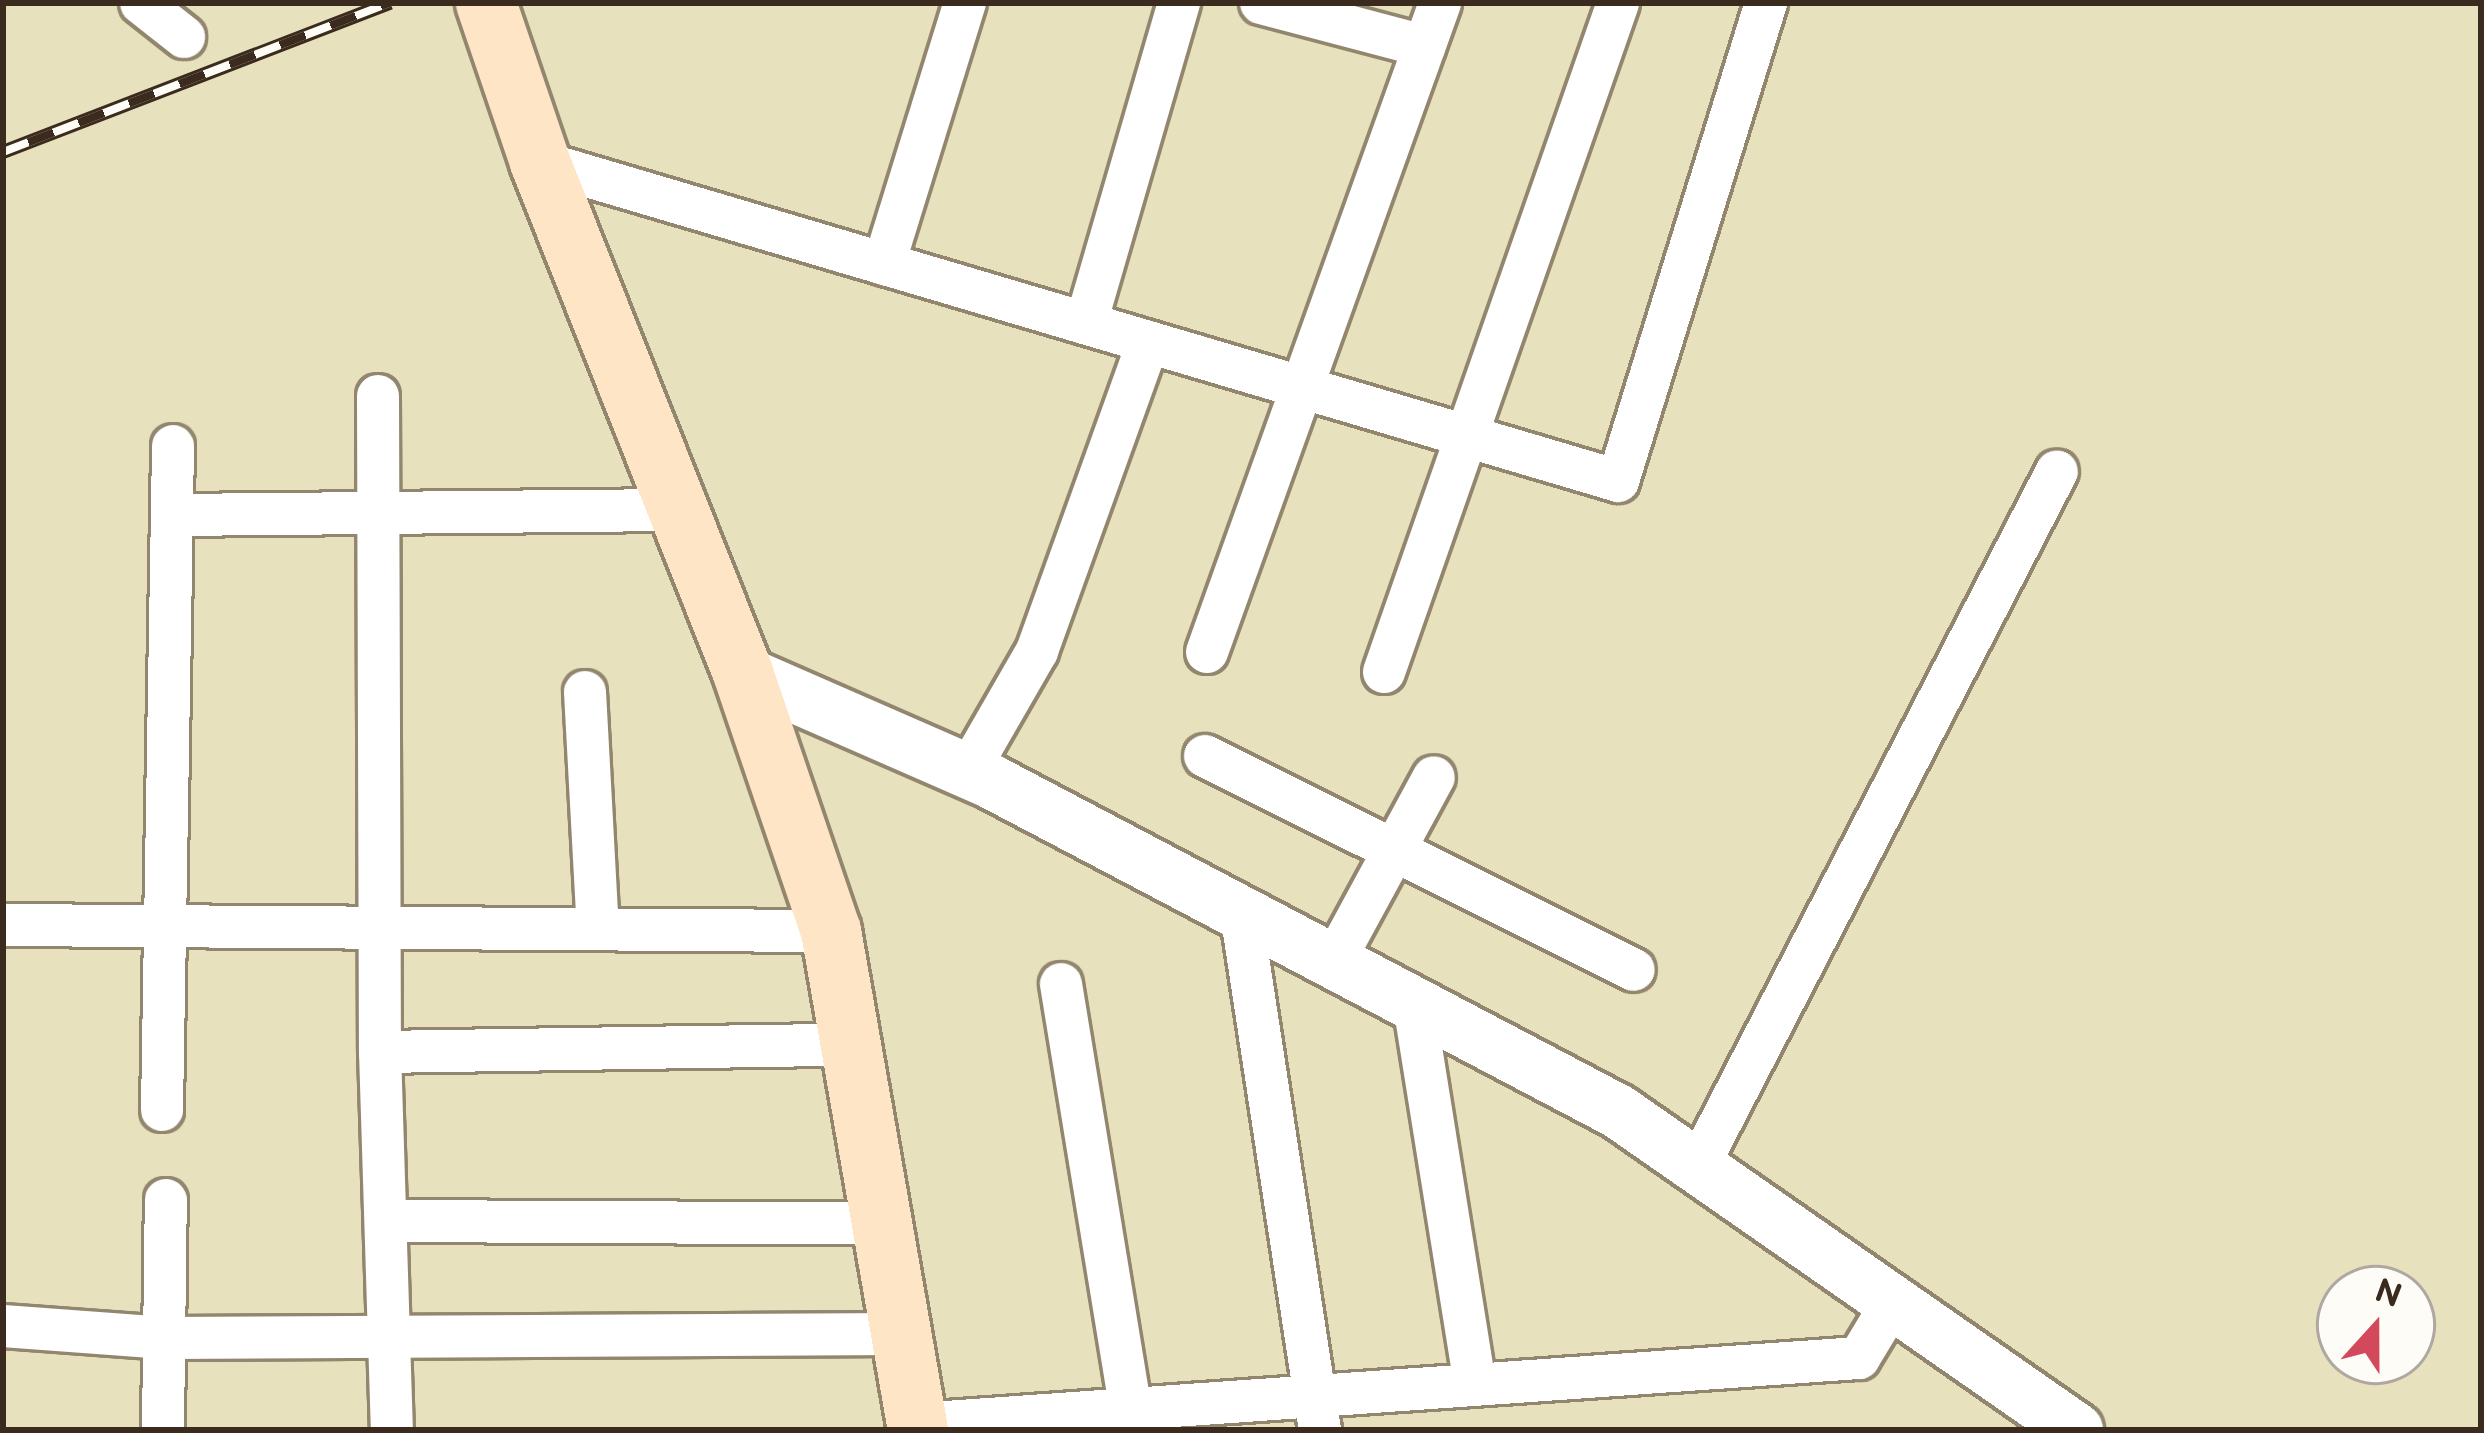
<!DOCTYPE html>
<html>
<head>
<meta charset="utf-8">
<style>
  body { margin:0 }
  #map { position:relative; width:2484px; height:1433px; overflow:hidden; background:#e8e1be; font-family:"Balsamiq Sans",sans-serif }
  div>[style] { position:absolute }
  .roads { filter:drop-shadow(3px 0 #92866e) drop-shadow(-3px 0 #92866e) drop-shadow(0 3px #92866e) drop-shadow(0 -3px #92866e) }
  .minor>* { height:42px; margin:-21px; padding:0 21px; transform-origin:21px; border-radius:21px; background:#fff }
  .tertiary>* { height:54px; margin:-27px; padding:0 27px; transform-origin:27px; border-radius:27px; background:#fff }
  .secondary>* { height:60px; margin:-30px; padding:0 30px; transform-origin:30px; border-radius:30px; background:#fee5c5 }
  .rail>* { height:14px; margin-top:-7px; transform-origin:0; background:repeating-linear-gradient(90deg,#fdfcf7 0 27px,#3b2a1e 0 54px); box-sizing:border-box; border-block:3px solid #3b2a1e }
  span { translate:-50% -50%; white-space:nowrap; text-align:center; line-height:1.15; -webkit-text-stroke:9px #fdfcf7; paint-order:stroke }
  .frame { position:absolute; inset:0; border:6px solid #3b2a1e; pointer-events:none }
  .north { position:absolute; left:2316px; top:1265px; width:120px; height:120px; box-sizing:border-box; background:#fdfcf7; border:3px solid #afa8a0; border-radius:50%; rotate:21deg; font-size:33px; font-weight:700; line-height:48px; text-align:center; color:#3b2a1e }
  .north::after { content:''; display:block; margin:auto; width:42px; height:54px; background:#d1495b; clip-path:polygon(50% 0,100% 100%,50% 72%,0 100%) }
</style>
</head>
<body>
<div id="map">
  <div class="roads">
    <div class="minor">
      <i style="left:141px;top:3px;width:55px;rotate:38.3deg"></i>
      <i style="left:1261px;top:3px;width:169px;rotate:14.8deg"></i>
      <i style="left:540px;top:162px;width:1124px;rotate:16.48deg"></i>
      <i style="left:1618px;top:481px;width:500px;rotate:-72.8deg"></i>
      <i style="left:884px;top:264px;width:273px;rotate:-72.8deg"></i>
      <i style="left:1086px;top:323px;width:333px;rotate:-73.8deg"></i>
      <i style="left:378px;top:396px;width:656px;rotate:89.83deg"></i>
      <i style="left:380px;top:1052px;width:378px;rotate:88.2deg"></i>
      <i style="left:172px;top:515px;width:506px;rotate:-0.57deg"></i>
      <i style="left:1207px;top:652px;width:690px;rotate:-70.25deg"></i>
      <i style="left:1384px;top:672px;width:709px;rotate:-70.72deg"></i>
      <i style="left:585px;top:692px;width:237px;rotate:86.9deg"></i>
      <i style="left:1205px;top:756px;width:479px;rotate:26.5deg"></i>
      <i style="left:968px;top:771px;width:138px;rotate:-60.1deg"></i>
      <i style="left:1037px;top:651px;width:328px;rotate:-70.2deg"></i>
      <i style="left:1241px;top:912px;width:524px;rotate:81.33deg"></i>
      <i style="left:3px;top:925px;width:828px;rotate:0.42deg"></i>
      <i style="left:1334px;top:961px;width:209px;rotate:-61.5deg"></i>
      <i style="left:1061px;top:984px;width:452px;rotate:80.7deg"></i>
      <i style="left:1414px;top:1004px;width:385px;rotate:80.9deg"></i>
      <i style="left:380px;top:1052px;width:471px;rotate:-0.9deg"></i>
      <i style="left:162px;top:1110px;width:664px;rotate:-89.05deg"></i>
      <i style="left:1697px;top:1168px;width:784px;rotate:-62.68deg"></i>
      <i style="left:389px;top:1221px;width:492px;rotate:0.3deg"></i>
      <i style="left:3px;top:1326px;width:163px;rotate:4.2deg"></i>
      <i style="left:166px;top:1338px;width:735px;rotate:-0.31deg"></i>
      <i style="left:917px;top:1424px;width:944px;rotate:-4.01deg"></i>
      <i style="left:1859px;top:1358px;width:62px;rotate:-58.9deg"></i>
      <i style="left:163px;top:1430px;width:230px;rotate:-89.3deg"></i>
    </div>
    <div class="tertiary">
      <i style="left:743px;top:673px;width:270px;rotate:23.6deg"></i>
      <i style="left:990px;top:781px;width:711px;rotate:27.75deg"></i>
      <i style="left:1619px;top:1112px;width:557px;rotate:34.83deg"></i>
    </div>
    <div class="secondary">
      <i style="left:486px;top:3px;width:168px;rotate:71.2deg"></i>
      <i style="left:540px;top:162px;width:550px;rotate:68.33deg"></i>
      <i style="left:743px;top:673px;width:273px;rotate:71.2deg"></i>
      <i style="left:831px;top:931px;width:507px;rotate:80.11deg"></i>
    </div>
  </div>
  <div class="rail">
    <i style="left:3px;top:152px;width:415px;rotate:-21.1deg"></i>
  </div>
  <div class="frame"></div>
  <div class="north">N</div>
</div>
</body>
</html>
